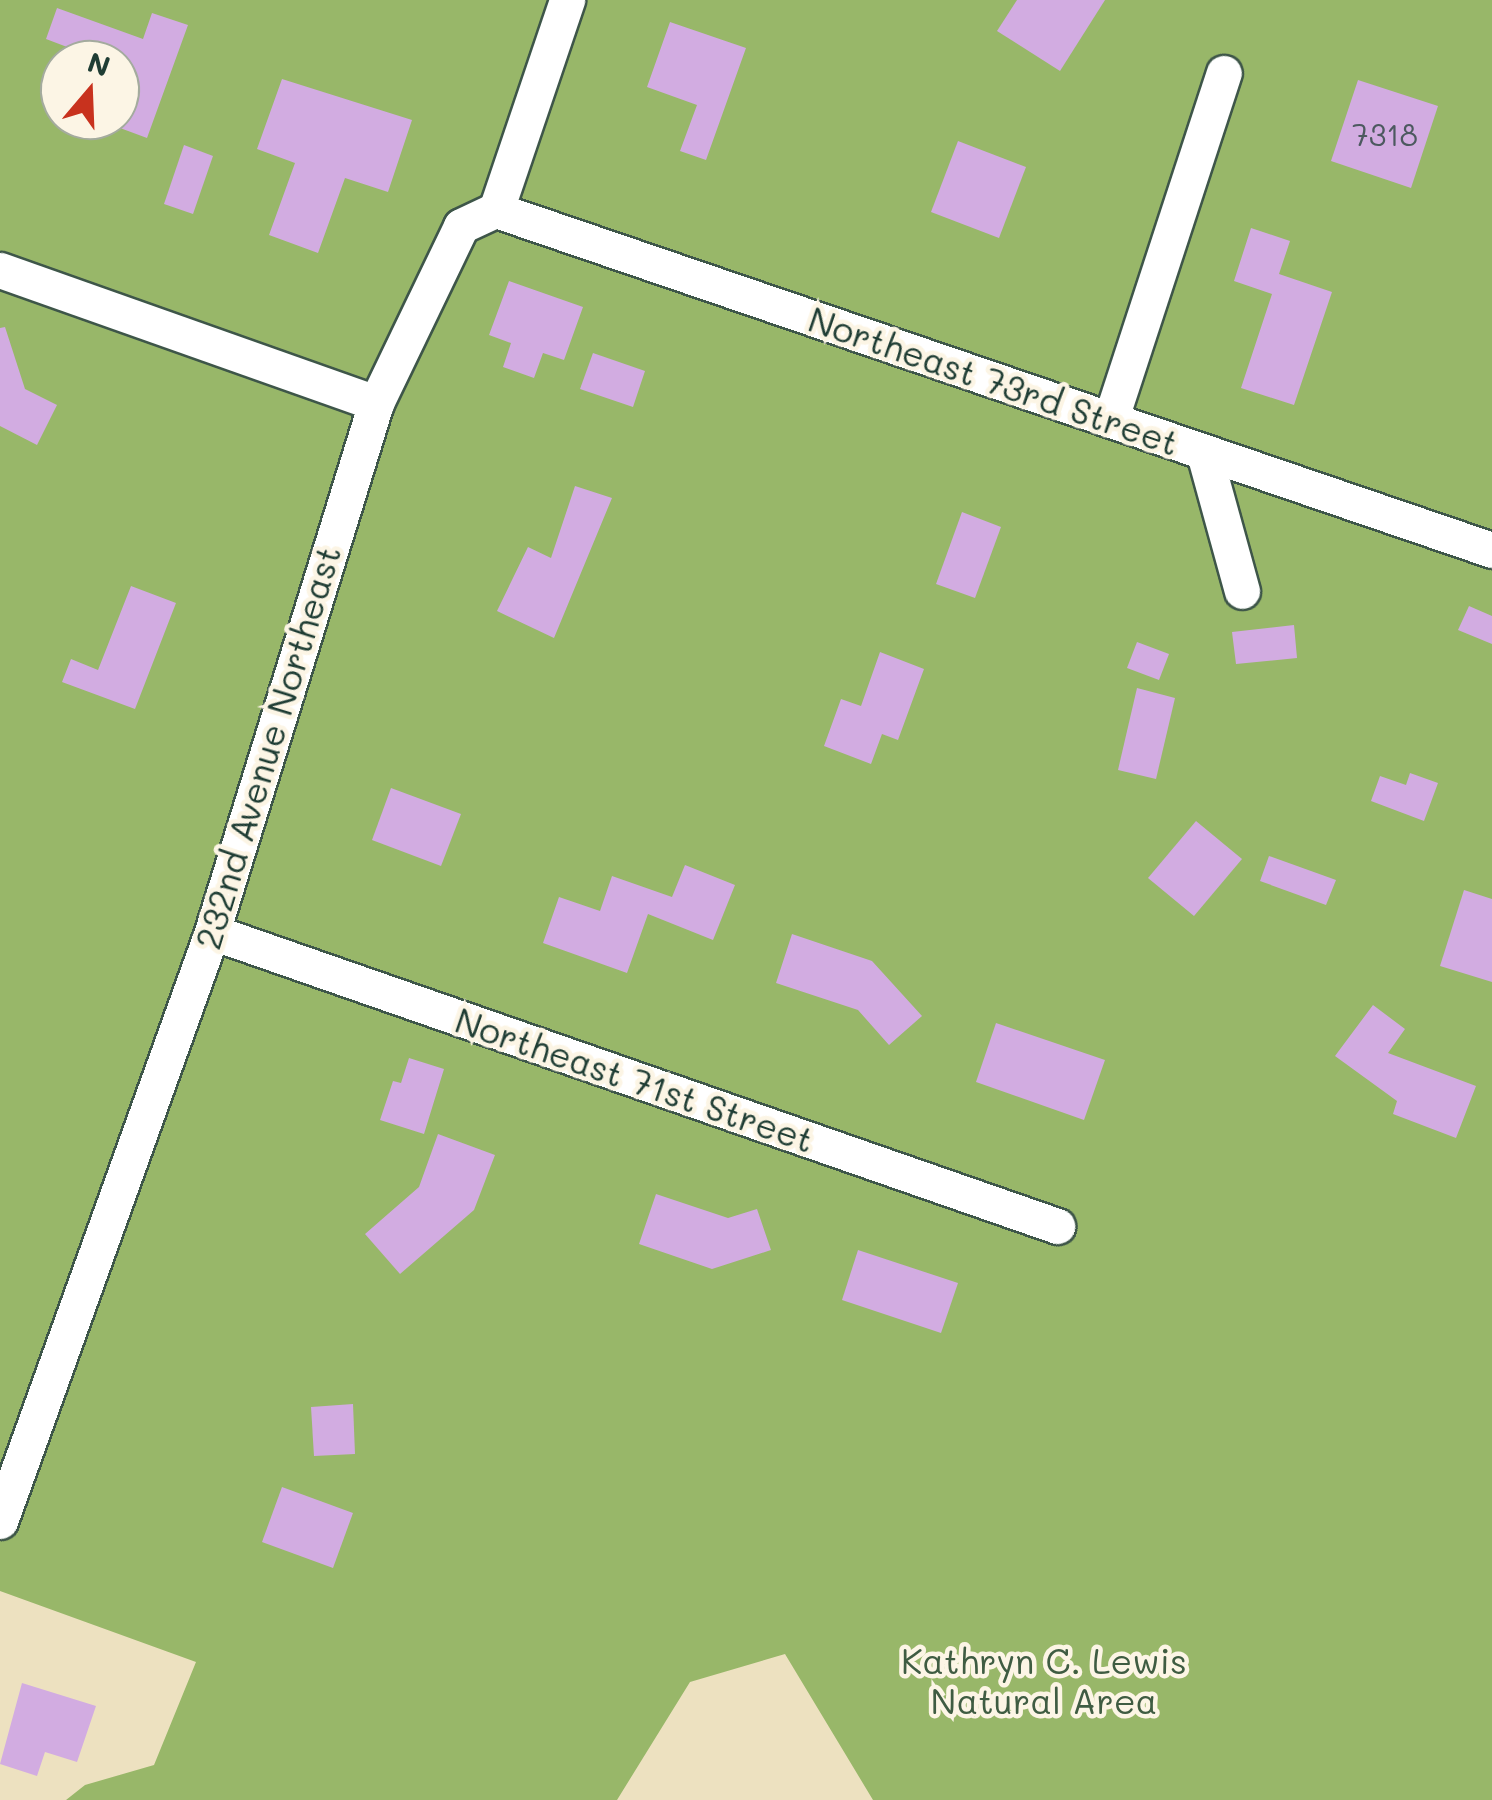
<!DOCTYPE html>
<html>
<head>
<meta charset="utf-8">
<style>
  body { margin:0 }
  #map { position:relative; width:1492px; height:1800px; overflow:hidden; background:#ede1c0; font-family:Mali,sans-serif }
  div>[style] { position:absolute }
  .forest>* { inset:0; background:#98b769 }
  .building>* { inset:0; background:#d2ace1 }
  .roads { filter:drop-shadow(2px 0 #3e5649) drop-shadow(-2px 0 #3e5649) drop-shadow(0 2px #3e5649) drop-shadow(0 -2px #3e5649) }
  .minor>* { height:35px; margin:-17.5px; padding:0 17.5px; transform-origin:17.5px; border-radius:17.5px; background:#fff }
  span { translate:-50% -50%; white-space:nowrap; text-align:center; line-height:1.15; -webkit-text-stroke:9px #fcf5e5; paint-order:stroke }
  .number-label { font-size:30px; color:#4c595f }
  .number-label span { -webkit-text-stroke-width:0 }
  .street-label { font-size:35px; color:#1f3d34 }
  .park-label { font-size:35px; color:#3f5c42 }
  .north { position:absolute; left:40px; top:40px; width:100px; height:100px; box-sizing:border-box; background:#fcf5e5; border:2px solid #a4ab9e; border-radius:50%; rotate:19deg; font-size:28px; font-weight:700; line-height:40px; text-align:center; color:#1f3d34 }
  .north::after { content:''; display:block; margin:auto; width:35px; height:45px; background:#c8321e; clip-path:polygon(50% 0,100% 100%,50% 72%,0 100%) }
</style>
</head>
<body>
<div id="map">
  <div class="forest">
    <i style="clip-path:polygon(evenodd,0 0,1492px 0,1492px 1800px,873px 1800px,785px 1654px,690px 1682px,617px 1800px,66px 1800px,85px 1785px,154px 1765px,196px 1662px,0 1591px,0 0,60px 60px,120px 60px,120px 120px,60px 120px,60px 60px)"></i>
  </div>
  <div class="building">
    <i style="clip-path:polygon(1017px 0,1105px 0,1060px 71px,997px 31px)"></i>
    <i style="clip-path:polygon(57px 8px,143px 39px,152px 13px,188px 25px,147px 138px,120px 128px,120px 60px,72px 60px,75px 50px,46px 39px)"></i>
    <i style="clip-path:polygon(670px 22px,746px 48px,706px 160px,680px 151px,697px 105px,647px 87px)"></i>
    <i style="clip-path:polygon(282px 79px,412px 120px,388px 192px,345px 178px,318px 253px,269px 235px,295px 163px,257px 149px)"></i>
    <i style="clip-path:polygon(1358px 80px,1438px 106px,1411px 188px,1331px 161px)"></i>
    <i style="clip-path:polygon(958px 141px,1026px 167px,999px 238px,931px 212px)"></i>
    <i style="clip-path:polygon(184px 145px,213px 156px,193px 214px,164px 204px)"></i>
    <i style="clip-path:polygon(1251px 228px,1290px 241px,1279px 274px,1332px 292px,1294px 405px,1241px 388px,1272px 294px,1234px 281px)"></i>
    <i style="clip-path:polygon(509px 281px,583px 307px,564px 360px,543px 353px,534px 378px,503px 367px,511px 343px,489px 335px)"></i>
    <i style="clip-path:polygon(5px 327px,25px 389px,57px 405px,37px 445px,0 426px,0 328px)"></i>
    <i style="clip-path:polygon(593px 353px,645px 371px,633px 407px,580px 389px)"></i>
    <i style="clip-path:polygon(575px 486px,612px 498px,554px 638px,497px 611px,528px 547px,551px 558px)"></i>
    <i style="clip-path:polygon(962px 512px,1001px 527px,975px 598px,936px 584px)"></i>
    <i style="clip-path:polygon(131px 586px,176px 603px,135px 709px,62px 682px,71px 659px,98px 670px)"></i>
    <i style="clip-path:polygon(1469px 606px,1492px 616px,1492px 644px,1458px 630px)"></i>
    <i style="clip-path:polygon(1294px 625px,1297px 658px,1236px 664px,1232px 632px)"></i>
    <i style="clip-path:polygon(1137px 642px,1169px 654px,1159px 680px,1127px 668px)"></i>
    <i style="clip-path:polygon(880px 652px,924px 669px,898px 740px,882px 734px,871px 764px,824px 746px,841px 699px,861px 706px)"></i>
    <i style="clip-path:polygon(1137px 688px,1175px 698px,1156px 779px,1118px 770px)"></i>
    <i style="clip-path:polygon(1410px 773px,1438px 783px,1424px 821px,1371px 801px,1380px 776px,1406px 785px)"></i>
    <i style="clip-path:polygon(391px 788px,461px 814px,441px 866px,372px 840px)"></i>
    <i style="clip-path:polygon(1196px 821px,1242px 859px,1194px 916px,1148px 878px)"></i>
    <i style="clip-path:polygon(1269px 856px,1336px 880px,1326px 905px,1260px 881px)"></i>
    <i style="clip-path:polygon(685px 865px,735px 885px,713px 940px,648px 914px,627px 973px,543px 943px,559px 897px,600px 911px,612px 876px,672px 897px)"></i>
    <i style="clip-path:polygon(1464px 890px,1492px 899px,1492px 982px,1440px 966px)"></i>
    <i style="clip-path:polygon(792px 934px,872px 961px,922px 1016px,889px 1045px,858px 1010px,776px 983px)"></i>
    <i style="clip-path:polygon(1373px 1005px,1405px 1029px,1388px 1053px,1476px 1086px,1456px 1138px,1393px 1114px,1397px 1101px,1335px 1056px)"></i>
    <i style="clip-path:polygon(996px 1023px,1105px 1060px,1084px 1120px,976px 1082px)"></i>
    <i style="clip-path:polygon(409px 1058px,444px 1069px,424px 1134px,380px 1120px,393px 1081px,401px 1083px)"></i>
    <i style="clip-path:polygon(438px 1134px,495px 1155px,474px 1210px,400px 1274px,365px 1234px,419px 1187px)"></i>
    <i style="clip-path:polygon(656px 1194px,728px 1218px,757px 1209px,771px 1250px,712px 1269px,639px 1244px)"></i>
    <i style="clip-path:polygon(858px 1250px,958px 1283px,941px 1333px,842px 1300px)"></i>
    <i style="clip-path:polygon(353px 1404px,355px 1454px,314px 1456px,311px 1407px)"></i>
    <i style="clip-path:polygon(282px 1487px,353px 1513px,333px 1568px,262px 1542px)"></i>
    <i style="clip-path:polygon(22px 1683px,96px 1706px,77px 1762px,45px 1752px,37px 1776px,0 1764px)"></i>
  </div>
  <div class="roads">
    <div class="minor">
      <i style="left:496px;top:210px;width:1052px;rotate:18.85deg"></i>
      <i style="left:0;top:270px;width:399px;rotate:19.5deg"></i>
      <i style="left:1111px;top:418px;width:363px;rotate:-71.9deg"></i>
      <i style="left:1204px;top:453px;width:143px;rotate:74.6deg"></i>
      <i style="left:212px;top:932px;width:895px;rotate:19.18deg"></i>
      <i style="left:0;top:1521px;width:626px;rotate:-70.2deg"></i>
      <i style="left:212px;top:932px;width:554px;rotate:-72.78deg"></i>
      <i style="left:376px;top:403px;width:196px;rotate:-64.3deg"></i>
      <i style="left:461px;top:226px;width:38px;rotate:-25deg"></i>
      <i style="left:496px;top:210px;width:222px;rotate:-71.3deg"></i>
    </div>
  </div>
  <div class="number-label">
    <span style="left:1385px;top:134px">7318</span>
  </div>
  <div class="street-label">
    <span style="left:994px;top:380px;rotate:19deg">Northeast 73rd Street</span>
    <span style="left:267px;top:747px;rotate:-73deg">232nd Avenue Northeast</span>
    <span style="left:635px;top:1079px;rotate:19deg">Northeast 71st Street</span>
  </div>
  <div class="park-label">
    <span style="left:1044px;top:1680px">Kathryn C. Lewis<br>Natural Area</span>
  </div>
  <div class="north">N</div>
</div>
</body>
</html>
